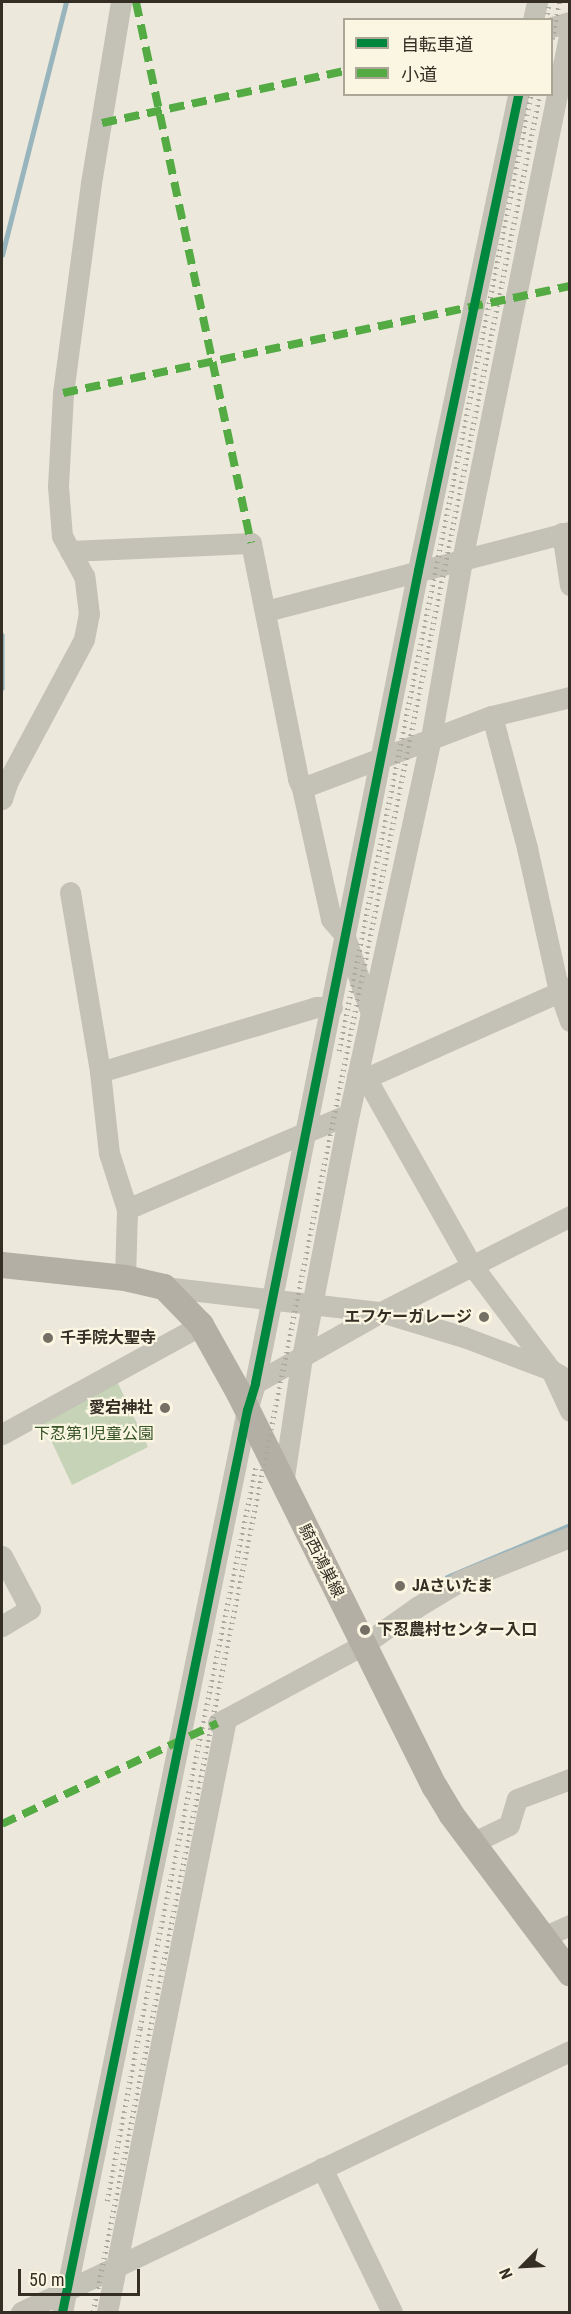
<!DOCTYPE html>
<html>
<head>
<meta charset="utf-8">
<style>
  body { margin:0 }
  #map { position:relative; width:571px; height:2314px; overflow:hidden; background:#ece9dc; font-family:"Roboto Condensed","Noto Sans JP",sans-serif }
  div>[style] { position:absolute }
  .green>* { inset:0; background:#c6d3b6 }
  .stream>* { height:4.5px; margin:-2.25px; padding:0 2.25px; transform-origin:2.25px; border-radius:2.25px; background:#98b4bd }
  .minor>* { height:21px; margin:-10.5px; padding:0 10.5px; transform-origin:10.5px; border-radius:10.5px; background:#c4c1b6 }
  .major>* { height:26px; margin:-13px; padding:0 13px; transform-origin:13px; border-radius:13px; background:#b3afa5 }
  .rail>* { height:4.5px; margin-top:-2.25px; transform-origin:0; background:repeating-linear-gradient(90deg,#aca9a0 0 1.5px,transparent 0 6px) }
  .quiet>* { height:8px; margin-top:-4px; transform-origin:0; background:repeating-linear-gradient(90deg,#54ab44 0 15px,transparent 0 23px) }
  .cycleway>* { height:9px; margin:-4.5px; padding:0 4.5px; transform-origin:4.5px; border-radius:4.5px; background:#00873e }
  .dots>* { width:16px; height:16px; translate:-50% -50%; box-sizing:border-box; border:3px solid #faf6e2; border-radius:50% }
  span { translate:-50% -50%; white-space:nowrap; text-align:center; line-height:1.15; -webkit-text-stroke:4.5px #faf6e2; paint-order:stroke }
  .poi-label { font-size:16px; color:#342e25; font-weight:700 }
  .right { translate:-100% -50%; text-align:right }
  .left { translate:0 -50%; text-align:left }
  .park-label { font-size:16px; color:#375427 }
  .street-label { font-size:16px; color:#342e25 }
  .frame { position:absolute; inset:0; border:3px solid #342e25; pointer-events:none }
  .legend { position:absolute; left:343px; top:18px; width:210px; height:78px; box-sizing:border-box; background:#faf6e2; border:2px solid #aba696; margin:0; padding:8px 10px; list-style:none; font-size:18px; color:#342e25 }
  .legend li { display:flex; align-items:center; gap:12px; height:30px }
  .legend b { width:30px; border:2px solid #aba696 }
  .north { position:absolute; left:493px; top:2236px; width:60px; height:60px; -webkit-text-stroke:4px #faf6e2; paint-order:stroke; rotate:246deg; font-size:16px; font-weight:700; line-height:24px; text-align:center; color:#342e25 }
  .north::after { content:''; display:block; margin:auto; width:21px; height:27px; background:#342e25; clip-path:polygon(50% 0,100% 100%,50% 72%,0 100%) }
  .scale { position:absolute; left:18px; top:2269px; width:122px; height:27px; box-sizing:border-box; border:3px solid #342e25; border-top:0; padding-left:8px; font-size:18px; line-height:21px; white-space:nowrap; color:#342e25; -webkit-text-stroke:4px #faf6e2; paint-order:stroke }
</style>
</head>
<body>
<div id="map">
  <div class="green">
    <i style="clip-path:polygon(116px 1379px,148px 1447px,72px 1485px,42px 1421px)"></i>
  </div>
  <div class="stream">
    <i style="left:2px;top:255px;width:261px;rotate:-75.8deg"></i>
    <i style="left:2px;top:635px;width:53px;rotate:90deg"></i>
    <i style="left:447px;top:1577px;width:134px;rotate:-22.9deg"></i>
  </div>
  <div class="minor">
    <i style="left:533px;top:20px;width:18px;rotate:-77deg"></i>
    <i style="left:552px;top:27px;width:19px;rotate:-16deg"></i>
    <i style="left:562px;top:533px;width:53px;rotate:81.3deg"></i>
    <i style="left:70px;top:551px;width:181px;rotate:-2.5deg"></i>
    <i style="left:251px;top:543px;width:241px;rotate:78.7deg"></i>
    <i style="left:298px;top:779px;width:10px;rotate:66deg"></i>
    <i style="left:302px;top:788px;width:134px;rotate:77.5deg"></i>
    <i style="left:331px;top:919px;width:20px;rotate:49deg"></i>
    <i style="left:344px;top:934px;width:81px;rotate:71.3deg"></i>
    <i style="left:266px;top:611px;width:314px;rotate:-14.6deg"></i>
    <i style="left:492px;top:716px;width:137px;rotate:75.1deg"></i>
    <i style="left:527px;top:848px;width:147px;rotate:77.4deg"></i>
    <i style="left:559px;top:991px;width:32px;rotate:70deg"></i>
    <i style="left:302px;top:788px;width:203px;rotate:-20.8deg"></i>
    <i style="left:492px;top:716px;width:80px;rotate:-13.7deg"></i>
    <i style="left:2px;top:799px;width:19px;rotate:-72deg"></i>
    <i style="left:8px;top:781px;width:161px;rotate:-61.8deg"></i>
    <i style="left:84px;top:639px;width:25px;rotate:-79deg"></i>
    <i style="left:89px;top:614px;width:38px;rotate:-97deg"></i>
    <i style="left:84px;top:576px;width:46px;rotate:-118.8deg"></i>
    <i style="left:62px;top:536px;width:50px;rotate:-94.6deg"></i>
    <i style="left:58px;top:486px;width:93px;rotate:-86.9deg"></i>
    <i style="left:63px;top:393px;width:212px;rotate:-82.4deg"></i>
    <i style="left:91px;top:183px;width:183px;rotate:-80.6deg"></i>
    <i style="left:70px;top:892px;width:182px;rotate:80.5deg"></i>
    <i style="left:100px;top:1072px;width:81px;rotate:83.7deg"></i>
    <i style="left:109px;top:1153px;width:59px;rotate:72.2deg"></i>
    <i style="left:100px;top:1072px;width:226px;rotate:-16.7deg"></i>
    <i style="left:316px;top:1007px;width:16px"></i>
    <i style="left:357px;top:1076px;width:9px;rotate:13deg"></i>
    <i style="left:366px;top:1078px;width:223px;rotate:-24deg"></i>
    <i style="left:366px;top:1078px;width:214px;rotate:60.6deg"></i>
    <i style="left:471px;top:1264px;width:133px;rotate:53deg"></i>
    <i style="left:551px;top:1370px;width:45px;rotate:65.1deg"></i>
    <i style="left:125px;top:1278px;width:69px;rotate:-88.3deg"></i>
    <i style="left:127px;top:1209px;width:241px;rotate:-23.2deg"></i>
    <i style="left:164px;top:1287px;width:218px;rotate:6.6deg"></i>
    <i style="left:381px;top:1312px;width:87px;rotate:16.8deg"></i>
    <i style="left:464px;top:1337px;width:93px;rotate:20.8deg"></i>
    <i style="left:551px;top:1370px;width:22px;rotate:30deg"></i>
    <i style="left:255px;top:1383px;width:145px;rotate:-29.4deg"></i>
    <i style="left:381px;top:1312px;width:212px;rotate:-26.9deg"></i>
    <i style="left:2px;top:1434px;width:227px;rotate:-28.7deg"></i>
    <i style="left:283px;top:1484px;width:128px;rotate:-81.5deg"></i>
    <i style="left:302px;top:1357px;width:248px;rotate:-79.1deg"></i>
    <i style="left:349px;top:1114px;width:385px;rotate:-77.7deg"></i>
    <i style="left:431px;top:738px;width:181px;rotate:-80.1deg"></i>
    <i style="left:462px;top:560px;width:540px;rotate:-78.46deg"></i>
    <i style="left:2px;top:1556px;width:60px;rotate:62.2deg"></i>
    <i style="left:30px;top:1609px;width:33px;rotate:149deg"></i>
    <i style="left:218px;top:1723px;width:165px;rotate:-28.3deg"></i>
    <i style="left:363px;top:1645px;width:66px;rotate:-35.1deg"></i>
    <i style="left:417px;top:1607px;width:52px;rotate:-31deg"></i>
    <i style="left:462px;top:1580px;width:116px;rotate:-21.7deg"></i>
    <i style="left:472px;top:1843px;width:41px;rotate:-25.9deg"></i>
    <i style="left:509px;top:1825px;width:27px;rotate:-73deg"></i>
    <i style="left:517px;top:1799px;width:57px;rotate:-20.7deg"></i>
    <i style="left:543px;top:1937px;width:30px;rotate:-24deg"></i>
    <i style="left:322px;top:2168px;width:160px;rotate:64.1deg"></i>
    <i style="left:21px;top:2312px;width:608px;rotate:-25.43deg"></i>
    <i style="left:62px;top:2312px;width:921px;rotate:-78.41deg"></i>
    <i style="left:247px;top:1410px;width:28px;rotate:-73deg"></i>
    <i style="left:255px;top:1383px;width:829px;rotate:-78.66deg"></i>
    <i style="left:418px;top:570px;width:486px;rotate:-78.1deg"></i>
    <i style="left:107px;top:2312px;width:605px;rotate:-78.65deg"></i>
  </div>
  <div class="major">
    <i style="left:2px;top:1265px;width:124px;rotate:6deg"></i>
    <i style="left:125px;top:1278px;width:40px;rotate:13deg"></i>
    <i style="left:164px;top:1287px;width:53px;rotate:45.8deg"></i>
    <i style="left:201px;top:1325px;width:78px;rotate:60.8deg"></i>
    <i style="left:239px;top:1393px;width:440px;rotate:63.6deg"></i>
    <i style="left:435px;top:1787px;width:31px;rotate:59deg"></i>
    <i style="left:451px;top:1814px;width:199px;rotate:53.2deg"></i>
  </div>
  <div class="rail">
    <i style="left:546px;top:20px;width:18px;rotate:-81deg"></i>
    <i style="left:552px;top:39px;width:38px;rotate:-79deg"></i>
    <i style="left:339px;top:1051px;width:976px;rotate:-78.66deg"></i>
    <i style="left:107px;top:2201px;width:176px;rotate:-79.2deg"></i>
    <i style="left:140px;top:2028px;width:574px;rotate:-78.34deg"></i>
    <i style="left:93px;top:2312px;width:2263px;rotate:-78.61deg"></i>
  </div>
  <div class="quiet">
    <i style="left:136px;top:2px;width:553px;rotate:78deg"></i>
    <i style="left:102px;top:123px;width:248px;rotate:-12.1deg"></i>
    <i style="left:63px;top:393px;width:518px;rotate:-11.92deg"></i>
    <i style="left:2px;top:1824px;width:238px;rotate:-25.1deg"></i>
  </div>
  <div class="cycleway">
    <i style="left:62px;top:2312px;width:921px;rotate:-78.41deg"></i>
    <i style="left:247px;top:1410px;width:28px;rotate:-73deg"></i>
    <i style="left:255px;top:1383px;width:829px;rotate:-78.66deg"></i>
    <i style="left:418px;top:570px;width:486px;rotate:-78.1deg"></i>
  </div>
  <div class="dots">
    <i style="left:484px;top:1317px;background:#746f65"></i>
    <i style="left:48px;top:1338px;background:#746f65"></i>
    <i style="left:165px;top:1408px;background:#746f65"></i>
    <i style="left:400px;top:1586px;background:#746f65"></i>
    <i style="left:365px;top:1630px;background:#746f65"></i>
  </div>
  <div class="poi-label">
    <span class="right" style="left:472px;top:1317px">エフケーガレージ</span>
    <span class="left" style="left:60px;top:1338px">千手院大聖寺</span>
    <span class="right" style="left:153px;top:1408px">愛宕神社</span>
    <span class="left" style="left:412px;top:1586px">JAさいたま</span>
    <span class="left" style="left:377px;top:1630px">下忍農村センター入口</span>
  </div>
  <div class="park-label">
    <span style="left:94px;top:1434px">下忍第1児童公園</span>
  </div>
  <div class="street-label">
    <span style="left:321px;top:1561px;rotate:63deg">騎西鴻巣線</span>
  </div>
  <div class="frame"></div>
  <ul class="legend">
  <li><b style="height:8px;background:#00873e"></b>自転車道</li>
  <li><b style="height:8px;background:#54ab44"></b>小道</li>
  </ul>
  <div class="north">N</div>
  <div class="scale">50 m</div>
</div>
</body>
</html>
